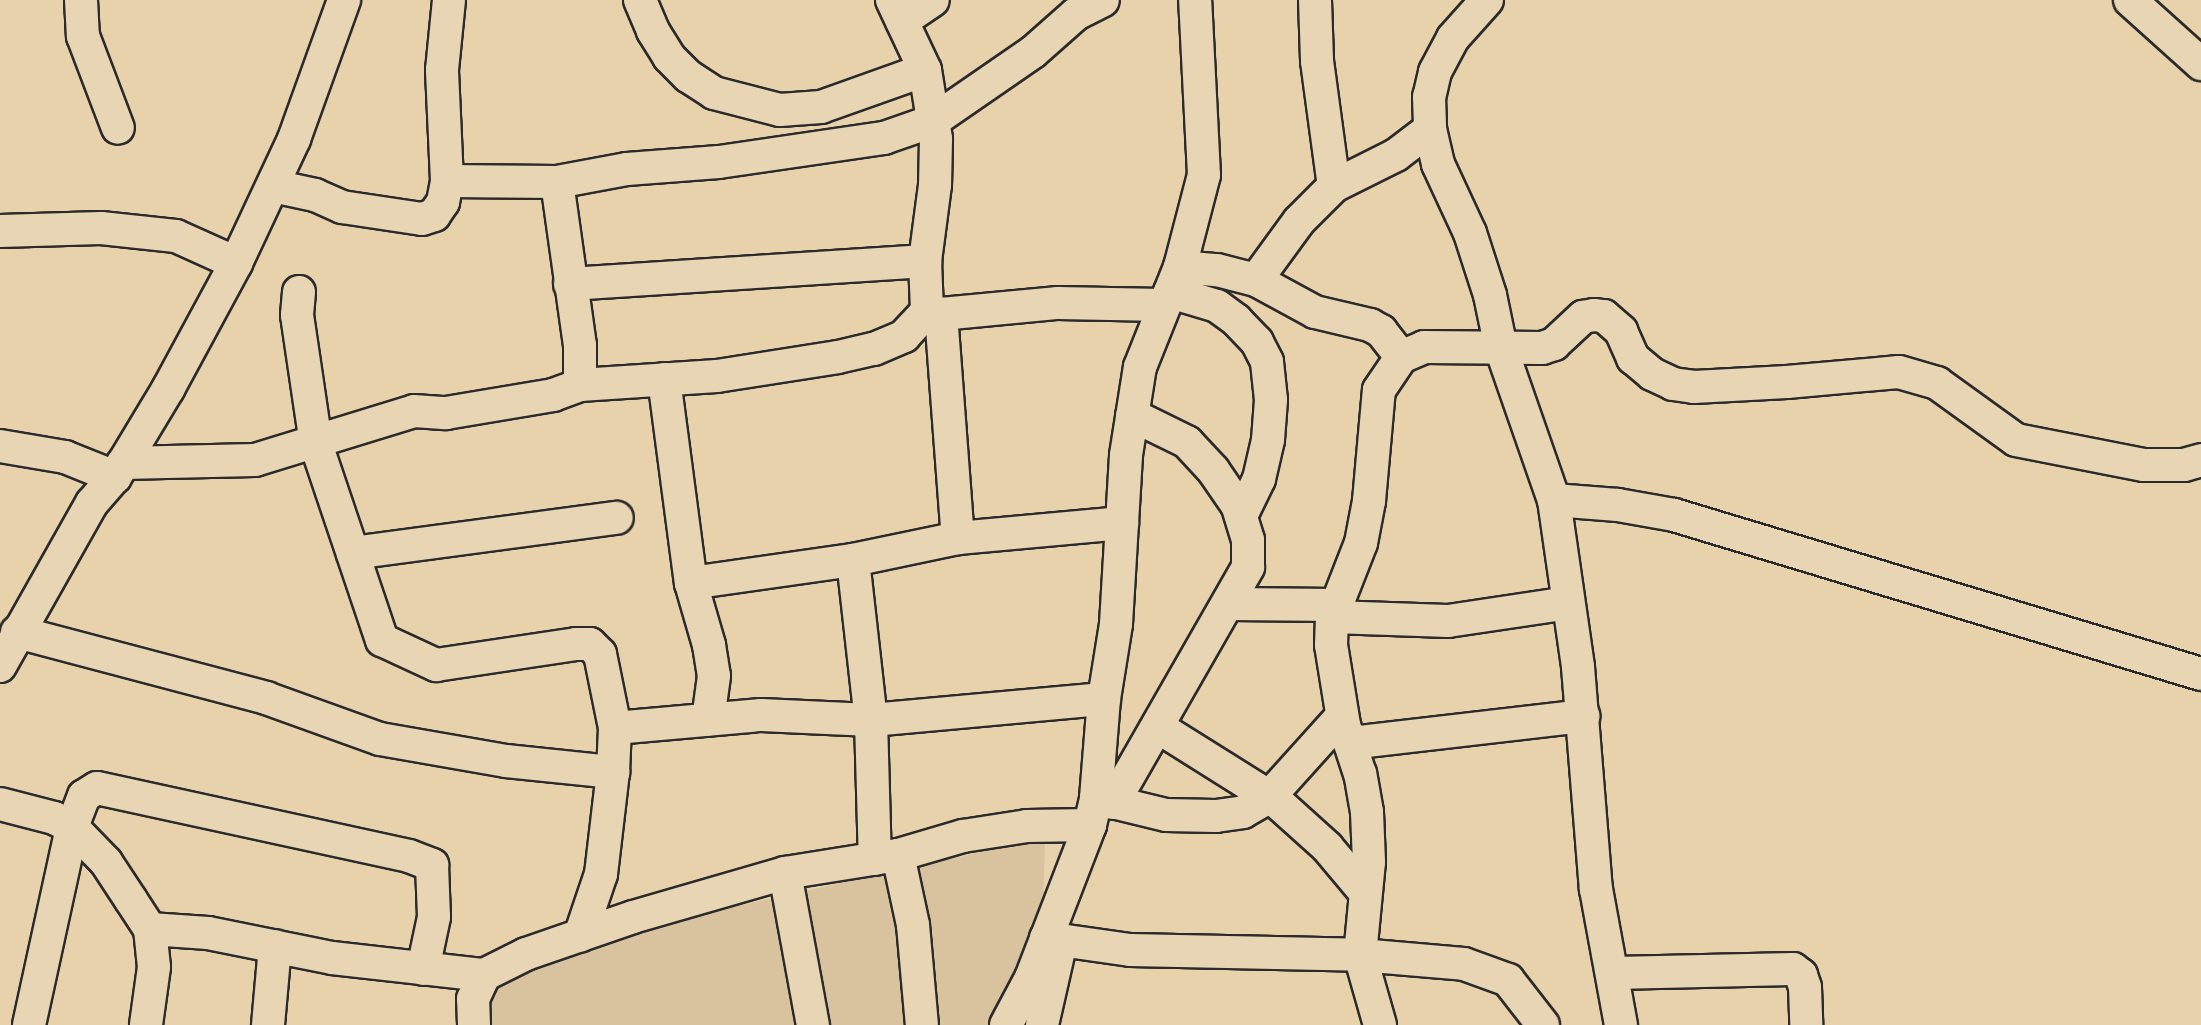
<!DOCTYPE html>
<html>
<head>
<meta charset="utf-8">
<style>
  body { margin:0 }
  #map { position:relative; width:2201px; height:1025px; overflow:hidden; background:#e8d2ac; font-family:Dekko,sans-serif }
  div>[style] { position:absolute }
  .built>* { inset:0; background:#d9c39e }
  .roads { filter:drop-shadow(2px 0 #2b2b2b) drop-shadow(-2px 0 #2b2b2b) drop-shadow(0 2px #2b2b2b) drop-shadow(0 -2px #2b2b2b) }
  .minor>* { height:32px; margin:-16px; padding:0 16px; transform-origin:16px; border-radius:16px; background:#e8d5b3 }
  span { translate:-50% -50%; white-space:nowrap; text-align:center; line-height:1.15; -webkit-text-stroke:5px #e8d5b3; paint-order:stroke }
</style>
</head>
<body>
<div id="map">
  <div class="built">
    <i style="clip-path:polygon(1045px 838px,1043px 916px,1006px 1025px,481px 1025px,471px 965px)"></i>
  </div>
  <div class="roads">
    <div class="minor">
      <i style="left:81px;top:0;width:36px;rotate:87deg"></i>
      <i style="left:83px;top:36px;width:98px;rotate:69.2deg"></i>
      <i style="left:640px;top:0;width:34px;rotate:67deg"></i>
      <i style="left:653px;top:31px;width:31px;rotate:58deg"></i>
      <i style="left:669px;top:57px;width:27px;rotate:45deg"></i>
      <i style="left:688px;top:76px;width:31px;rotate:33deg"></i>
      <i style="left:714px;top:93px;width:68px;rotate:14.4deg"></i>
      <i style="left:780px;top:110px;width:41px;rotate:-4.2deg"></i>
      <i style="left:821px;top:107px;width:110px;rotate:-19.6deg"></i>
      <i style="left:892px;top:0;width:77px;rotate:64.8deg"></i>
      <i style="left:925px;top:70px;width:70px;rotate:80.9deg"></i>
      <i style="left:936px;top:139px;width:46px;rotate:91.2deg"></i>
      <i style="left:935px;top:185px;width:77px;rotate:97.5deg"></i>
      <i style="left:925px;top:261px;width:50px;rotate:87.7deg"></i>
      <i style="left:927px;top:311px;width:14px;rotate:12deg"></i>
      <i style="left:941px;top:314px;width:118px;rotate:-5.4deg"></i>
      <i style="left:1058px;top:303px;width:106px;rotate:1.1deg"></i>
      <i style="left:1315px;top:0;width:61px;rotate:88.1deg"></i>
      <i style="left:1317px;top:61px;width:126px;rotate:82.3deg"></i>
      <i style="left:1487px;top:0;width:51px;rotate:131.8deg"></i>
      <i style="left:1453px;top:38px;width:38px;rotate:118deg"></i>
      <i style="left:1435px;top:72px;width:26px;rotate:103deg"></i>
      <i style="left:1429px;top:97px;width:32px;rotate:88deg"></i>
      <i style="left:1430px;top:129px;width:36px;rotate:77deg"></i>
      <i style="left:1438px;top:164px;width:76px;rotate:65.1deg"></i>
      <i style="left:1470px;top:233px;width:65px;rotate:72.1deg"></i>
      <i style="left:1490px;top:295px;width:54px;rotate:78.3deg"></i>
      <i style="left:1501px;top:348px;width:161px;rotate:70.8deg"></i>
      <i style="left:1554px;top:500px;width:169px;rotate:81.8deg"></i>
      <i style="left:1578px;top:667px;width:223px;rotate:85.4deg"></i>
      <i style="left:1596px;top:889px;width:138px;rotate:79.6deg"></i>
      <i style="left:2130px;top:0;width:96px;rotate:42deg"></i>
      <i style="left:902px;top:21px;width:37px;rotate:-34deg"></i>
      <i style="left:447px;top:181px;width:111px;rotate:-92.6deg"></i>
      <i style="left:442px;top:70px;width:70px;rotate:-84.3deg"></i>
      <i style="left:557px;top:182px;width:165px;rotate:82deg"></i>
      <i style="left:580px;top:345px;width:40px;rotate:90deg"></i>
      <i style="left:273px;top:186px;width:43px;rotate:12.1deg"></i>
      <i style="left:315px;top:195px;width:30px;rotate:24deg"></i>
      <i style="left:342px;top:207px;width:81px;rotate:8.5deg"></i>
      <i style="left:422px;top:219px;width:13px;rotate:-18deg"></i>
      <i style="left:434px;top:215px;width:16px;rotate:-55deg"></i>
      <i style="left:443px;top:202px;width:21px;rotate:-79deg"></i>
      <i style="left:447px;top:181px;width:110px;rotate:0.5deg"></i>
      <i style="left:557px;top:182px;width:71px;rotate:-10.5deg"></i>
      <i style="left:627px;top:169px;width:92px;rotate:-4.4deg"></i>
      <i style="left:719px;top:162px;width:167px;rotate:-8.3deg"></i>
      <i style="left:884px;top:138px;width:52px;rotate:-19.1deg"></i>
      <i style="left:933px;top:121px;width:121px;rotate:-34.6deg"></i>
      <i style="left:1033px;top:52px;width:57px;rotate:-41.5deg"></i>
      <i style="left:1076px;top:14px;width:30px;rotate:-27deg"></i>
      <i style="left:0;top:231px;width:101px;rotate:-1.7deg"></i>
      <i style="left:101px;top:228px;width:75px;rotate:6.1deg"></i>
      <i style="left:176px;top:236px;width:66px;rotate:24.2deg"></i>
      <i style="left:1180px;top:267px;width:37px;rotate:5deg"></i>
      <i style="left:1217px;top:270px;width:40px;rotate:14.4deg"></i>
      <i style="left:1256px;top:280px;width:67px;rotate:28.5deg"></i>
      <i style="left:1315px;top:312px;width:57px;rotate:13.3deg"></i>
      <i style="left:1370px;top:325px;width:13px;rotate:29deg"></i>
      <i style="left:1381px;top:331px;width:33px;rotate:52deg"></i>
      <i style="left:1256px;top:280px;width:73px;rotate:-53.9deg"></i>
      <i style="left:1299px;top:221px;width:49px;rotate:-45deg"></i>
      <i style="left:1334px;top:186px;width:69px;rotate:-26.6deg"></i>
      <i style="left:1396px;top:155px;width:43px;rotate:-37.4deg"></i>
      <i style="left:570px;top:284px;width:356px;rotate:-3.7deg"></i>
      <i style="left:299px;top:292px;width:23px;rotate:95deg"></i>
      <i style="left:297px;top:315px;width:130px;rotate:81.6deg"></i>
      <i style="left:316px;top:444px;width:207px;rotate:71.4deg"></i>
      <i style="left:382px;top:640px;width:60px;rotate:24.8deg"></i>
      <i style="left:436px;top:665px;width:142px;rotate:-8.5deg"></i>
      <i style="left:576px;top:644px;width:14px"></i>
      <i style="left:590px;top:644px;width:14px;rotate:45deg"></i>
      <i style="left:600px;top:654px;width:76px;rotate:78.5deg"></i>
      <i style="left:615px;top:728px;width:44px;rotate:92.6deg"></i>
      <i style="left:613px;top:772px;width:103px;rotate:96.7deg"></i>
      <i style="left:601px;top:874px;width:65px;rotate:108.7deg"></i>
      <i style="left:1170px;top:292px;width:49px;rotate:16.6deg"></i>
      <i style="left:1217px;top:306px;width:24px;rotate:36deg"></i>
      <i style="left:1236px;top:320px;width:30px;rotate:46deg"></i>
      <i style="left:1257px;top:342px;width:22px;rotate:63deg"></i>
      <i style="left:1267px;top:362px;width:38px;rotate:84deg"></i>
      <i style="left:1271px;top:400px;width:40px;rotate:94.3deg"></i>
      <i style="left:1268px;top:440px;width:40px;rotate:103deg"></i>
      <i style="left:1259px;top:479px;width:41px;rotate:115.9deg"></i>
      <i style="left:941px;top:314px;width:225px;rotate:85.7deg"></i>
      <i style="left:664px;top:379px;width:206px;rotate:82.5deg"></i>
      <i style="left:691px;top:583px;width:65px;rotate:73.8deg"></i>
      <i style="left:709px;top:645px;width:31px;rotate:81deg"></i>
      <i style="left:714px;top:676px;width:44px;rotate:97.8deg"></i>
      <i style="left:0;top:446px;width:66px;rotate:9.6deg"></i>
      <i style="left:65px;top:457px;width:54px;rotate:21.8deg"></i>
      <i style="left:123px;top:463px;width:132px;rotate:-1.3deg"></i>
      <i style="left:255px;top:460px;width:166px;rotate:-17.1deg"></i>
      <i style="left:414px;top:411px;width:32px;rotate:4deg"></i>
      <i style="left:446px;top:413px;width:109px;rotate:-9.5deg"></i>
      <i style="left:553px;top:395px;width:29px;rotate:-20deg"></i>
      <i style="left:580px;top:385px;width:137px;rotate:-3.8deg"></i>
      <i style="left:717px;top:376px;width:122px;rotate:-8.9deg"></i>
      <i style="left:838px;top:357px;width:37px;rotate:-13deg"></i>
      <i style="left:874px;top:349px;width:33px;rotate:-23deg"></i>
      <i style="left:904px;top:336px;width:34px;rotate:-47deg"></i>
      <i style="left:1554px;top:500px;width:64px;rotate:4.5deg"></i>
      <i style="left:1618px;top:505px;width:57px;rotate:10.1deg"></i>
      <i style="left:1674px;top:515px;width:550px;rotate:16.79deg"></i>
      <i style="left:353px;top:553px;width:266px;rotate:-7.6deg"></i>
      <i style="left:853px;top:560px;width:161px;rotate:83.6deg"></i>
      <i style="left:871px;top:720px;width:139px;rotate:88.4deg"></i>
      <i style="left:691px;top:583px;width:164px;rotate:-8.1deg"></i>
      <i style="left:853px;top:560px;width:107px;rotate:-11.8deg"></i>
      <i style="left:958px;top:538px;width:165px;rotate:-5.2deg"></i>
      <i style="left:1230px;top:604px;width:107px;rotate:0.5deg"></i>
      <i style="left:1332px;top:617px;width:116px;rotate:2deg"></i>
      <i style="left:1448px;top:621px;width:121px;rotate:-8.5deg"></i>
      <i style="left:17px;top:632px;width:258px;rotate:14.8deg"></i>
      <i style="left:266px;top:698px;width:121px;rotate:19.8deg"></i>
      <i style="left:380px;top:739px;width:128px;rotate:9.9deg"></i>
      <i style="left:506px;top:761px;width:108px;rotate:5.9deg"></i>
      <i style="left:0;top:666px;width:187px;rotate:-60.6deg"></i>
      <i style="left:92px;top:503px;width:35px;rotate:-49deg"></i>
      <i style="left:115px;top:477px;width:103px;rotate:-58.9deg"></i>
      <i style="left:168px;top:389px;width:143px;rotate:-61.6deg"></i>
      <i style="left:236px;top:263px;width:137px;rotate:-64.9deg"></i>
      <i style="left:294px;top:139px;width:148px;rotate:-70.2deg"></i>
      <i style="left:1158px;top:727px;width:139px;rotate:32.1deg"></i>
      <i style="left:1276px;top:801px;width:69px;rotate:42deg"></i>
      <i style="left:1327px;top:847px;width:57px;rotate:49.9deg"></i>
      <i style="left:615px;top:728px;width:147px;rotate:-5.1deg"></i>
      <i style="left:761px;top:715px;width:110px;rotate:2.6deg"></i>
      <i style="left:871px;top:720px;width:234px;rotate:-5.2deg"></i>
      <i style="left:1350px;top:743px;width:235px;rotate:-6.6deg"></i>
      <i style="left:1096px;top:798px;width:72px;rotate:13.7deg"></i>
      <i style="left:1166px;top:815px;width:50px;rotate:1.1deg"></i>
      <i style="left:1216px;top:816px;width:27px;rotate:-8deg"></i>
      <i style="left:1243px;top:812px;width:30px;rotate:-30deg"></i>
      <i style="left:1269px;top:797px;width:109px;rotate:-48deg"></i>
      <i style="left:1113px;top:803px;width:272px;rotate:-60.2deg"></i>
      <i style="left:1248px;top:567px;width:27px;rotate:-90deg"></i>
      <i style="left:1248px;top:540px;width:37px;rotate:-107deg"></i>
      <i style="left:1237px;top:505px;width:42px;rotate:-124.4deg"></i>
      <i style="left:1213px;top:470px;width:38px;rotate:-133deg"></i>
      <i style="left:1187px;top:442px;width:61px;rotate:-153.9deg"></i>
      <i style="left:0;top:804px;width:56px;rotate:14.5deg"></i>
      <i style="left:54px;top:818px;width:20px;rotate:27deg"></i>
      <i style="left:72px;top:827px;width:49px;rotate:45.8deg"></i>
      <i style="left:106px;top:862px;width:45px;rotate:56.7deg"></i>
      <i style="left:131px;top:900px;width:35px;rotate:57deg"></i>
      <i style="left:150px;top:929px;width:38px;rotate:84deg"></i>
      <i style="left:154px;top:967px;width:59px;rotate:97.9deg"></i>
      <i style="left:898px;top:855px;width:72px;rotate:77.9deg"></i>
      <i style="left:913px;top:925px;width:100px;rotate:84.9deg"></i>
      <i style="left:785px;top:873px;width:155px;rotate:79.6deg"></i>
      <i style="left:150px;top:929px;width:58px;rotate:3.9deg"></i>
      <i style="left:208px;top:933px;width:126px;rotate:11.4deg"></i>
      <i style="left:332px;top:958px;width:153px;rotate:6.4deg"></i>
      <i style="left:1046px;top:938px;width:85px;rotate:8.1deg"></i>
      <i style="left:1130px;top:950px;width:230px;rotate:1.2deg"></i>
      <i style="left:1360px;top:955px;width:104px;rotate:4.9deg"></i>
      <i style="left:1464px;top:964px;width:47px;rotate:20deg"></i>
      <i style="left:1508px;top:980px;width:57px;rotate:52.1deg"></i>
      <i style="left:1614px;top:973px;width:179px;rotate:-1.3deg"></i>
      <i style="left:1793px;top:969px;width:10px;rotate:37deg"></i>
      <i style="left:1801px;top:975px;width:13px;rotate:72deg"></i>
      <i style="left:1805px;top:987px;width:38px;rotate:88deg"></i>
      <i style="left:29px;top:1025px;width:203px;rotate:-77.7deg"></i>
      <i style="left:72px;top:827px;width:33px;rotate:-69deg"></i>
      <i style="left:84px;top:796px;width:15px;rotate:-32deg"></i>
      <i style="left:97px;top:788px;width:319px;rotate:12.3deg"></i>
      <i style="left:409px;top:856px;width:25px;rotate:21deg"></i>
      <i style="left:432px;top:865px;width:52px;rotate:87.8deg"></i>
      <i style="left:434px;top:917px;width:53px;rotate:101.9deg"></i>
      <i style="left:268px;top:1025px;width:79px;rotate:-84.9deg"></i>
      <i style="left:474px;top:1025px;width:26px;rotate:-92deg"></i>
      <i style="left:473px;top:999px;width:26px;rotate:-65deg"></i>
      <i style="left:484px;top:975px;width:47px;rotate:-26.6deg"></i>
      <i style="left:526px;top:954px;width:113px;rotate:-19.1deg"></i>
      <i style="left:633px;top:917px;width:158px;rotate:-16.1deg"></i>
      <i style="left:785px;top:873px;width:114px;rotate:-9.1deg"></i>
      <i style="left:898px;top:855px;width:68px;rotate:-16.3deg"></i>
      <i style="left:963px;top:836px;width:65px;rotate:-8.9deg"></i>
      <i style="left:1027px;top:826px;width:63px;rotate:-0.9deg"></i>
      <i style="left:1006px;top:1025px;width:53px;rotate:-62deg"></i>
      <i style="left:1031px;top:978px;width:164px;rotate:-68.9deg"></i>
      <i style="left:1090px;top:825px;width:28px;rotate:-77deg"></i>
      <i style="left:1096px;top:798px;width:99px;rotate:-85.4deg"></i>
      <i style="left:1104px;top:699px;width:76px;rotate:-80.9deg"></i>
      <i style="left:1116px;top:624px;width:169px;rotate:-86.6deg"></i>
      <i style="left:1126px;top:455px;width:89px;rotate:-81deg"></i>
      <i style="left:1140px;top:367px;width:108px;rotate:-68.2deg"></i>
      <i style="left:1180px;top:267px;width:95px;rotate:-75.4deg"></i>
      <i style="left:1204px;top:175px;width:175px;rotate:-92.9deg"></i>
      <i style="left:1042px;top:1025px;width:81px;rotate:-77.2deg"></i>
      <i style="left:1380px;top:1025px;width:73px;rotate:-105.9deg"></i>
      <i style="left:1360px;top:955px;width:93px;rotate:-84.5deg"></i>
      <i style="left:1369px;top:862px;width:50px;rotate:-92.3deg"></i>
      <i style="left:1367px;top:812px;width:39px;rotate:-100deg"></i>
      <i style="left:1360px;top:774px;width:52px;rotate:-108.1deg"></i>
      <i style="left:1344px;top:725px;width:81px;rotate:-99.2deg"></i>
      <i style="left:1331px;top:645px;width:28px;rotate:-88deg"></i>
      <i style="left:1332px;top:617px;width:79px;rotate:-68.6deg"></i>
      <i style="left:1361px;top:543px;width:43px;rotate:-79.2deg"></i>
      <i style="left:1369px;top:501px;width:111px;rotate:-84.9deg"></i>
      <i style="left:1379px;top:390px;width:40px;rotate:-56deg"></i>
      <i style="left:1401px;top:357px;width:25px;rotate:-23deg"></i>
      <i style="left:1424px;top:347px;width:118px;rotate:0.5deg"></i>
      <i style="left:1542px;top:348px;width:13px;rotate:-18deg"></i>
      <i style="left:1554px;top:344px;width:40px;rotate:-43deg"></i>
      <i style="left:1583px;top:317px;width:11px;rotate:-10deg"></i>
      <i style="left:1594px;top:315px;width:10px;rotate:6deg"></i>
      <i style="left:1604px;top:316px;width:23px;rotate:41deg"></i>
      <i style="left:1621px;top:331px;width:30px;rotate:66deg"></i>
      <i style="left:1633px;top:358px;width:25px;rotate:40deg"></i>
      <i style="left:1652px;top:374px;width:23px;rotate:25deg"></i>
      <i style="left:1673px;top:384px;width:21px;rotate:8deg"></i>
      <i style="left:1694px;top:387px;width:93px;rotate:-3.1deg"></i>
      <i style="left:1787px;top:382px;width:112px;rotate:-5.1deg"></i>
      <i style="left:1899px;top:372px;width:40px;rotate:16deg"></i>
      <i style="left:1937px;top:383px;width:97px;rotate:35.8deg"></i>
      <i style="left:2016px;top:440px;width:130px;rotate:11.1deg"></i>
      <i style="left:2144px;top:465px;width:40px"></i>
      <i style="left:2184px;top:465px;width:18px;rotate:-16deg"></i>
    </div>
  </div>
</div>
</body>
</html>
